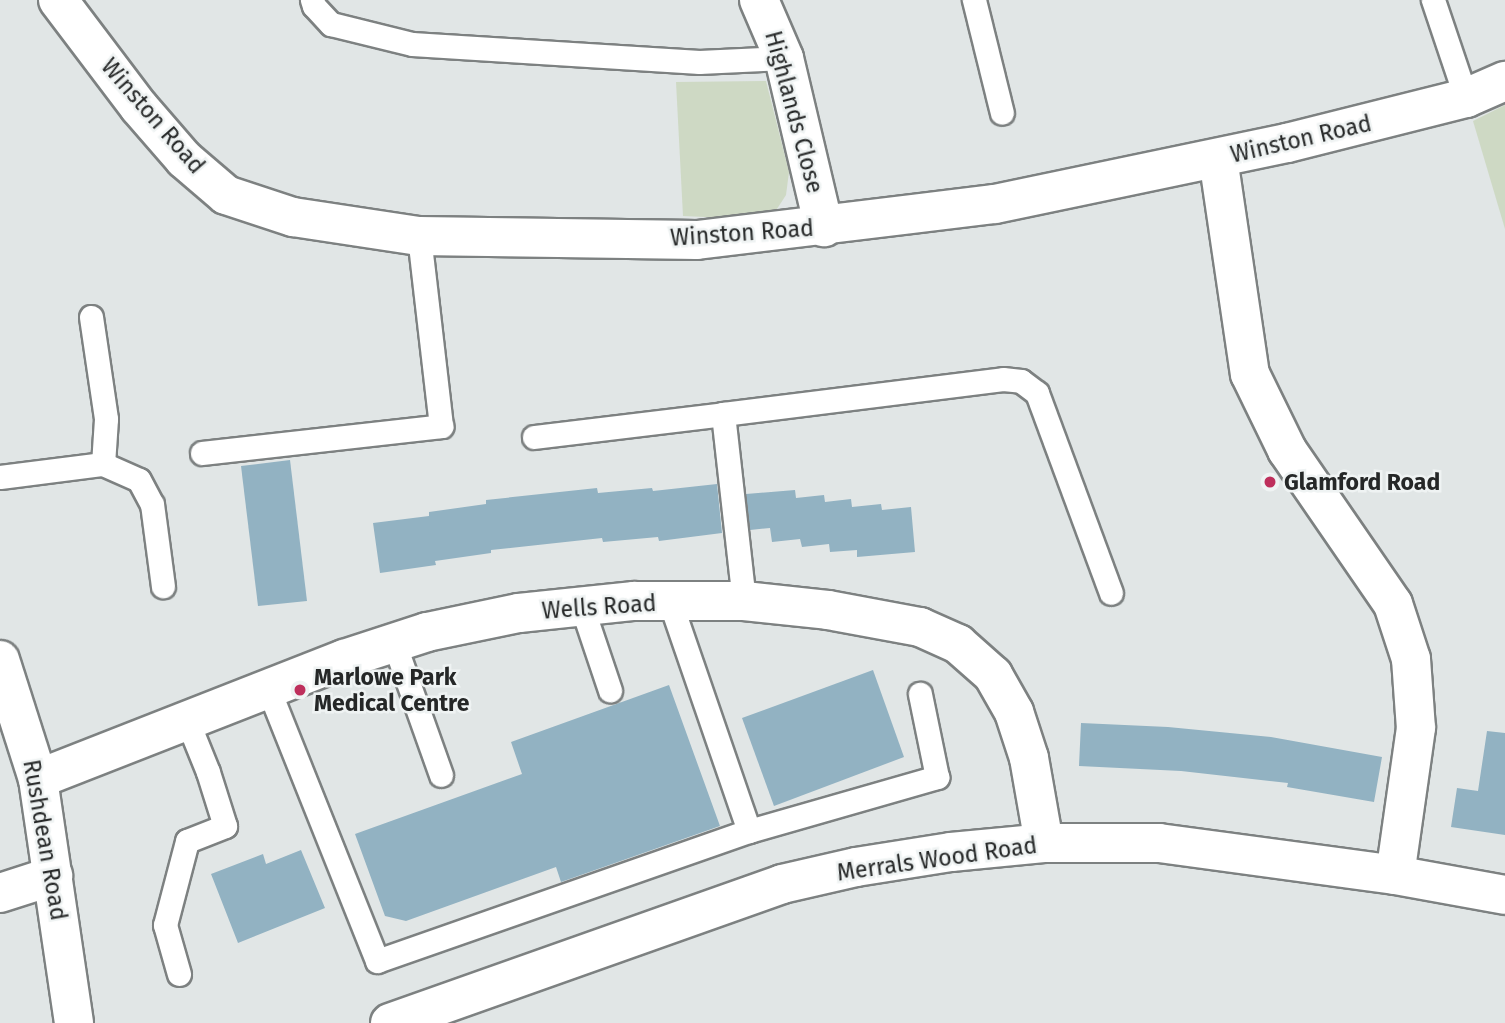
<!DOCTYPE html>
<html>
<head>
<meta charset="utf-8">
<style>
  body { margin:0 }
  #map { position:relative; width:1505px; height:1023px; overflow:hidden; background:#e1e6e6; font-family:"Fira Sans",sans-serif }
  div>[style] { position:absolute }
  .green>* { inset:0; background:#ced9c4 }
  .building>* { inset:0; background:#92b2c2 }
  .roads { filter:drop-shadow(2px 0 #7d8181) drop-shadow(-2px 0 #7d8181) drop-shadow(0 2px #7d8181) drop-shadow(0 -2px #7d8181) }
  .lane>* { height:23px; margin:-11.5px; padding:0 11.5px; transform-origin:11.5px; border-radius:11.5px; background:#fff }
  .street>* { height:38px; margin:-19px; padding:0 19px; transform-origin:19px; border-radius:19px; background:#fff }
  .dots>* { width:19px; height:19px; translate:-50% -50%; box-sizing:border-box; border:4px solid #eff3f3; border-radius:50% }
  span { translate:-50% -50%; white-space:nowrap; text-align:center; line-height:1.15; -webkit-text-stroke:5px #eff3f3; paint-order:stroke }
  .street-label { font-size:23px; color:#252727 }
  .poi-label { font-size:23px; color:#252727; font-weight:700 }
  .left { translate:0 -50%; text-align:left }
</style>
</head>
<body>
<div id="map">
  <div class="green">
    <i style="clip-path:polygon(766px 81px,789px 172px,786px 195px,775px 212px,748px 219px,683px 216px,676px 82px)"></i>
    <i style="clip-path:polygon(1505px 105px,1505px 229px,1473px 121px)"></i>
  </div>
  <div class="building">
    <i style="clip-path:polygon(290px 460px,307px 601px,258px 606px,241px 466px)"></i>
    <i style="clip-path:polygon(717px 484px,722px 533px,659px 541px,658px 537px,603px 542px,602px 538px,491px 550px,491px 553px,435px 561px,436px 565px,380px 573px,373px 523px,429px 516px,429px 512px,486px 504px,486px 500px,597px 488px,598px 493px,652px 488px,653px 491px)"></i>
    <i style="clip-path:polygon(795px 490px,796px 498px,824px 495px,825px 502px,851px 499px,852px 507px,881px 504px,882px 510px,911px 507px,915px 552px,857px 557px,857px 550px,830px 552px,829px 544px,802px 547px,800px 539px,772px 542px,770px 528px,750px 530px,746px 494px)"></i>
    <i style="clip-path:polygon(873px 670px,904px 757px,774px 806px,742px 718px)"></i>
    <i style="clip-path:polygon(669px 685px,720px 826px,561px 882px,556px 867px,406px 921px,385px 916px,355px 834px,522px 774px,511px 742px)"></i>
    <i style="clip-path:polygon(1081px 723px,1168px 727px,1271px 737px,1382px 757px,1374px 802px,1287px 787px,1288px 783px,1181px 771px,1079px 766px)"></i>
    <i style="clip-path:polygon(1487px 731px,1505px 733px,1505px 835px,1451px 827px,1457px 788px,1478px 791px)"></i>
    <i style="clip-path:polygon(301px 850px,325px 908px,238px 943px,211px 874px,263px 854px,266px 864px)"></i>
  </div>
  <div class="roads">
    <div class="lane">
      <i style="left:312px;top:0;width:6px;rotate:72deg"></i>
      <i style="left:314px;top:6px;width:25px;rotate:47deg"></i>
      <i style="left:331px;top:24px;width:83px;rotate:13.9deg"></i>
      <i style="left:412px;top:44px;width:288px;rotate:3.6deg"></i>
      <i style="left:699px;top:62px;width:85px;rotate:-2.7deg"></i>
      <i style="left:974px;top:0;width:116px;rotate:76.1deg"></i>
      <i style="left:1433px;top:0;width:103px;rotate:71.4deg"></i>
      <i style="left:91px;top:317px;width:103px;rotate:81.6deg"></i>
      <i style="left:106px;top:419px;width:45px;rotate:93.8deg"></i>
      <i style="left:723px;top:414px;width:282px;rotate:-7.1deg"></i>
      <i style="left:1003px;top:379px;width:18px;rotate:6deg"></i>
      <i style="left:1021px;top:381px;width:20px;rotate:37deg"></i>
      <i style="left:1037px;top:393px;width:213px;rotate:69.7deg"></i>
      <i style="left:534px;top:437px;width:190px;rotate:-6.9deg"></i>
      <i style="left:723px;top:414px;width:188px;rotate:83.6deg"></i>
      <i style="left:202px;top:453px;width:241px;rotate:-6.4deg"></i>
      <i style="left:441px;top:426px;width:191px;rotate:-96.6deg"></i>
      <i style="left:0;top:477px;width:104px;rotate:-7.2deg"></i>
      <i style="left:103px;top:464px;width:39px;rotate:24deg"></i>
      <i style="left:139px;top:480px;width:27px;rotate:62deg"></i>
      <i style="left:152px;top:504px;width:83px;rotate:82.4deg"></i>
      <i style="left:582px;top:607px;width:88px;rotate:71.4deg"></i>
      <i style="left:394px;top:643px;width:140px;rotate:70.4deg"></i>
      <i style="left:268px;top:688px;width:294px;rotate:68.2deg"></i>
      <i style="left:377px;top:961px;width:394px;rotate:-19.3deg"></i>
      <i style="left:749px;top:831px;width:243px;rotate:-109deg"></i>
      <i style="left:749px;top:831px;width:196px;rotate:-16deg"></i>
      <i style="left:937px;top:777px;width:85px;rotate:-101.6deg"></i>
      <i style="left:179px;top:974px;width:51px;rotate:-105.9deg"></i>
      <i style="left:165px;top:925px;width:87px;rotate:-75.3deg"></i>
      <i style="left:187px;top:841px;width:41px;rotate:-21.5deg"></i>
      <i style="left:225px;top:826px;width:57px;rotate:-107.5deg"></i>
      <i style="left:208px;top:772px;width:56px;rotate:-112deg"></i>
    </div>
    <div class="street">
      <i style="left:58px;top:0;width:134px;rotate:52.9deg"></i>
      <i style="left:139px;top:107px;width:69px;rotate:49.1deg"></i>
      <i style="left:184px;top:159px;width:55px;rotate:40.6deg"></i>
      <i style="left:226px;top:195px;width:71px;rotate:18.2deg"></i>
      <i style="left:293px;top:217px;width:127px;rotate:8.6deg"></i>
      <i style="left:419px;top:236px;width:278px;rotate:0.8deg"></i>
      <i style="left:697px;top:240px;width:300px;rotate:-6.9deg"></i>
      <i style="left:995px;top:204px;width:298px;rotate:-11.8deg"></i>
      <i style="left:1287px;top:143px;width:185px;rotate:-14.1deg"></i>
      <i style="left:1466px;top:98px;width:43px;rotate:-23.6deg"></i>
      <i style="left:759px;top:0;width:63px;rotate:66.7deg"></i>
      <i style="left:784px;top:58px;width:174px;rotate:76.7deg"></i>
      <i style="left:1218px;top:158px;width:218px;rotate:81.6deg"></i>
      <i style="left:1250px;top:374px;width:85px;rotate:64deg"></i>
      <i style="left:1287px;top:450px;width:187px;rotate:55.5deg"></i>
      <i style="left:1393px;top:604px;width:58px;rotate:71.9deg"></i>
      <i style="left:1411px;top:659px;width:69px;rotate:85.9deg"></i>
      <i style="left:1416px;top:728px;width:148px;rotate:98.1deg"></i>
      <i style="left:0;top:660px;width:125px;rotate:72.3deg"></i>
      <i style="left:38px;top:779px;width:247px;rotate:81.6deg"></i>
      <i style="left:38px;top:779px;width:329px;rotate:-21.4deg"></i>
      <i style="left:344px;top:659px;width:87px;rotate:-18deg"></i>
      <i style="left:427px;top:632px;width:94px;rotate:-11.7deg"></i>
      <i style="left:519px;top:613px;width:116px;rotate:-6deg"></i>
      <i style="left:634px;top:601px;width:110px"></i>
      <i style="left:744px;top:601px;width:84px;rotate:6.1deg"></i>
      <i style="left:828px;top:610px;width:94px;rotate:10.5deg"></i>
      <i style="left:920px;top:627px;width:42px;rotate:24.1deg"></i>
      <i style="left:958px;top:644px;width:47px;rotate:41.5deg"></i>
      <i style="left:993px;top:675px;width:43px;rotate:60.4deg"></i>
      <i style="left:1014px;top:712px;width:48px;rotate:71.9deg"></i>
      <i style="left:1029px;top:758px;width:86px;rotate:80deg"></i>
      <i style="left:0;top:893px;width:56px;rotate:-17.8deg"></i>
      <i style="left:390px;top:1023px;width:416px;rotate:-19.5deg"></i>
      <i style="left:782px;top:884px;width:76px;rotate:-12.9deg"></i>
      <i style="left:856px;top:867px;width:96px;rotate:-9deg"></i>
      <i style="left:951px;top:852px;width:93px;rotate:-5.5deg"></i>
      <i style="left:1044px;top:843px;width:115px"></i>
      <i style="left:1159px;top:843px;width:238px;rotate:7.7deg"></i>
      <i style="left:1395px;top:875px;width:112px;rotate:10.3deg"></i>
    </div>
  </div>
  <div class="dots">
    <i style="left:1270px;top:482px;background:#be2f5c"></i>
    <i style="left:300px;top:690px;background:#be2f5c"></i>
  </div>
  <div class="street-label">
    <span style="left:794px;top:112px;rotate:75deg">Highlands Close</span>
    <span style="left:153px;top:116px;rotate:49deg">Winston Road</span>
    <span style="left:1301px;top:139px;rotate:-13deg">Winston Road</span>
    <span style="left:742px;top:233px;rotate:-4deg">Winston Road</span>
    <span style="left:599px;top:607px;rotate:-4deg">Wells Road</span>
    <span style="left:45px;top:840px;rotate:80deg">Rushdean Road</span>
    <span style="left:937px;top:859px;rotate:-8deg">Merrals Wood Road</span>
  </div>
  <div class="poi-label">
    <span class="left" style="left:1284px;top:482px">Glamford Road</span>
    <span class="left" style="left:314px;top:690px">Marlowe Park<br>Medical Centre</span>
  </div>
</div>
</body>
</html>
